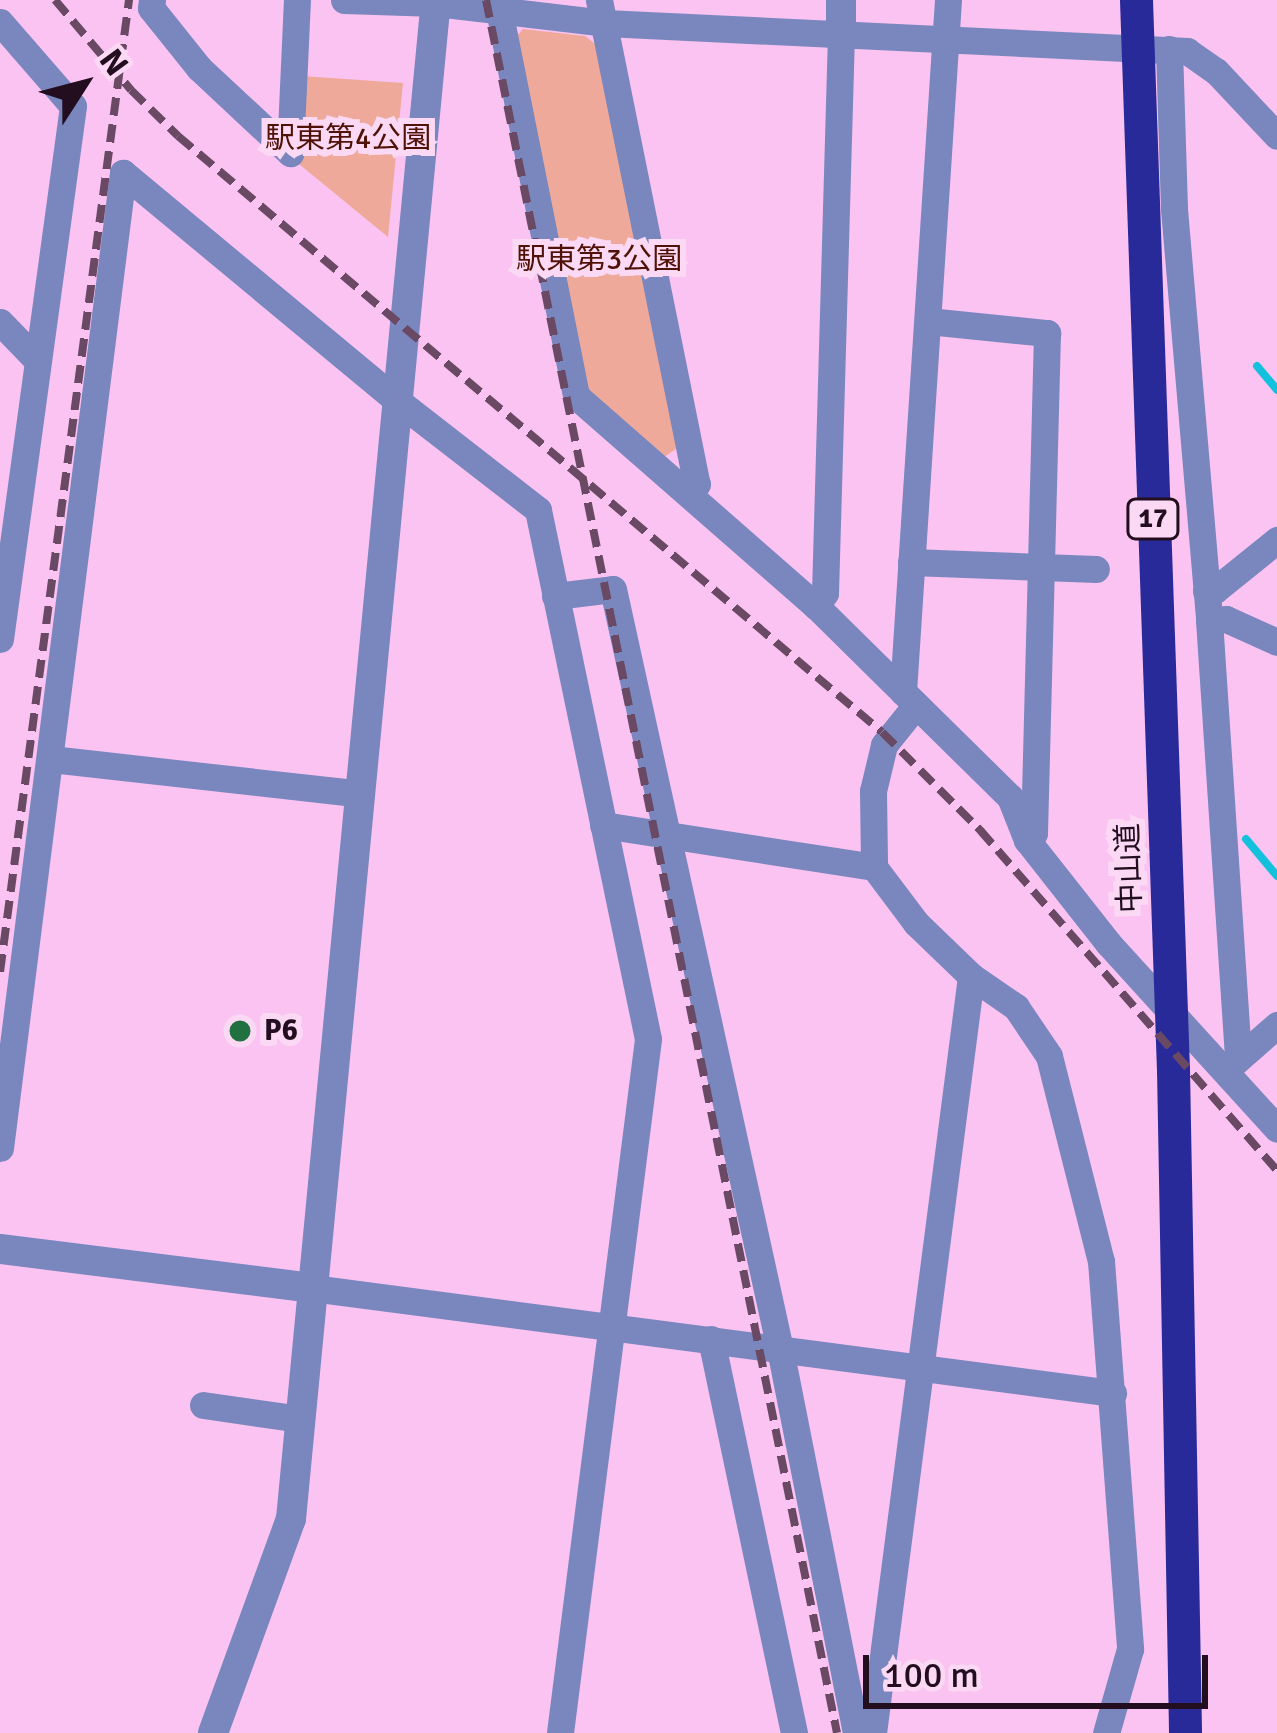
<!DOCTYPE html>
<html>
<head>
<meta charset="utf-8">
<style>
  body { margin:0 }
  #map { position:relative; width:1277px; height:1733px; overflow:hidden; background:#fbc3f1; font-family:Signika,"Noto Sans JP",sans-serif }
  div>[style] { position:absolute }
  .green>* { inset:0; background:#eea99b }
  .stream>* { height:8px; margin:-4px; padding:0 4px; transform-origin:4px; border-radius:4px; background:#13c1dc }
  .minor>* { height:27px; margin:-13.5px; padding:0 13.5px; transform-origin:13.5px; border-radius:13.5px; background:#7987be }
  .tertiary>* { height:30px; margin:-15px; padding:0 15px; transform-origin:15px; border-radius:15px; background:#7987be }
  .trunk>* { height:33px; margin:-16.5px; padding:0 16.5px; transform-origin:16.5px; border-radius:16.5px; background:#292a9a }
  .rail>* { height:8px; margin-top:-4px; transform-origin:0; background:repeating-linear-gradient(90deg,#694964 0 18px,transparent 0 27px) }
  .dots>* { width:33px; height:33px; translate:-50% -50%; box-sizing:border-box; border:6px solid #fbd9f4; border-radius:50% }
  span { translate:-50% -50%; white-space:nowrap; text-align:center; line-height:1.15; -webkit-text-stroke:12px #fbd9f4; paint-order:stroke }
  .shield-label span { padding:3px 9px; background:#fbd9f4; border:3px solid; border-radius:9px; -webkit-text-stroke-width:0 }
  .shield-label { font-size:27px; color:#220e1f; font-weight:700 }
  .park-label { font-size:30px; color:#501106 }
  .street-label { font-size:30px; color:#220e1f }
  .poi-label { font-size:30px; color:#220e1f; font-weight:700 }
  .left { translate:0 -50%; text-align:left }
  .north { position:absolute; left:24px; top:24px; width:120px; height:120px; -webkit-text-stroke:9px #fbd9f4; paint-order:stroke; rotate:54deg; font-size:33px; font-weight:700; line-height:48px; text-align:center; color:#220e1f }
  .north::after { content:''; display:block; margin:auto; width:42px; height:54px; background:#220e1f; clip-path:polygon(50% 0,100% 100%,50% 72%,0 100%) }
  .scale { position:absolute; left:863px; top:1655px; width:345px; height:54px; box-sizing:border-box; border:6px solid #220e1f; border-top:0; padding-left:15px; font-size:36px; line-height:42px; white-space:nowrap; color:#220e1f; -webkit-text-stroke:9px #fbd9f4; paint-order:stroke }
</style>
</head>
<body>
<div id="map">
  <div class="green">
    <i style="clip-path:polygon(523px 29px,585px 36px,595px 44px,679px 447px,664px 457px,584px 389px,512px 41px)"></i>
    <i style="clip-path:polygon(302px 76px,403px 83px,388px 237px,299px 164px)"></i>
  </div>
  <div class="stream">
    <i style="left:1257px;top:366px;width:31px;rotate:50deg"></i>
    <i style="left:1246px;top:839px;width:48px;rotate:50deg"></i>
  </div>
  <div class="minor">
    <i style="left:152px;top:0;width:8px;rotate:97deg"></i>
    <i style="left:151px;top:8px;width:77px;rotate:51.3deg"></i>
    <i style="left:199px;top:68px;width:125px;rotate:43deg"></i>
    <i style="left:290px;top:153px;width:153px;rotate:-87.4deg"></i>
    <i style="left:344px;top:0;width:92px;rotate:1.9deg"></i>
    <i style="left:436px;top:3px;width:170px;rotate:6.7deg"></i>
    <i style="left:605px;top:23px;width:583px;rotate:2.75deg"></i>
    <i style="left:1187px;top:51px;width:35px;rotate:35deg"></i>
    <i style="left:1216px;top:71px;width:89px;rotate:46.8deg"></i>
    <i style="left:599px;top:0;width:494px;rotate:78.6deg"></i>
    <i style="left:697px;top:484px;width:10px;rotate:127deg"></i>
    <i style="left:499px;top:10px;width:394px;rotate:78.7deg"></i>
    <i style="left:576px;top:396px;width:319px;rotate:41.2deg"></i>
    <i style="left:0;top:22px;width:111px;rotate:49deg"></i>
    <i style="left:73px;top:106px;width:538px;rotate:97.8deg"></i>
    <i style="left:841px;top:34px;width:559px;rotate:91.64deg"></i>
    <i style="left:825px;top:593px;width:16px;rotate:125deg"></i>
    <i style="left:816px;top:606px;width:272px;rotate:44.6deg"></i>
    <i style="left:1010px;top:797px;width:46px;rotate:68.4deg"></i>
    <i style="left:1027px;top:840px;width:131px;rotate:51.8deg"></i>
    <i style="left:1108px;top:943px;width:251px;rotate:47.7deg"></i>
    <i style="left:1169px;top:49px;width:160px;rotate:88.2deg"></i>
    <i style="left:1174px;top:209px;width:412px;rotate:85.1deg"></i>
    <i style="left:1209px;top:620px;width:439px;rotate:86.2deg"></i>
    <i style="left:928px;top:321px;width:120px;rotate:5.8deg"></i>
    <i style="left:1047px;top:333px;width:500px;rotate:91.49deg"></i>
    <i style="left:1034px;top:833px;width:10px;rotate:135deg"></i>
    <i style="left:0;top:322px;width:52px;rotate:45.8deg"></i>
    <i style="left:911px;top:562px;width:185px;rotate:2.2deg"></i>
    <i style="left:1206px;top:591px;width:9px;rotate:-6deg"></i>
    <i style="left:1215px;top:590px;width:80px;rotate:-38.9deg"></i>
    <i style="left:555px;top:596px;width:58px;rotate:-6.9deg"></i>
    <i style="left:613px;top:589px;width:778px;rotate:77.61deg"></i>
    <i style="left:780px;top:1349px;width:391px;rotate:78.8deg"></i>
    <i style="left:1209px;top:620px;width:17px;rotate:-3deg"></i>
    <i style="left:1226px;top:619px;width:56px;rotate:24.3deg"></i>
    <i style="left:903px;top:692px;width:693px;rotate:-86.28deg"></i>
    <i style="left:916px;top:705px;width:51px;rotate:128.7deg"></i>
    <i style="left:884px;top:745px;width:47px;rotate:103.4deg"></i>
    <i style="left:873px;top:791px;width:76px;rotate:89.2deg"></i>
    <i style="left:874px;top:867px;width:70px;rotate:53.1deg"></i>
    <i style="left:916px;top:923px;width:76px;rotate:43.9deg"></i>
    <i style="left:971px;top:976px;width:55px;rotate:34.6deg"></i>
    <i style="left:1016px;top:1007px;width:59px;rotate:56deg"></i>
    <i style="left:1049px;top:1056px;width:211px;rotate:75.8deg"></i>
    <i style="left:1101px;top:1261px;width:389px;rotate:85.7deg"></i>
    <i style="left:1130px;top:1649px;width:87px;rotate:105.9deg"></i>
    <i style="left:51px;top:759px;width:312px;rotate:6.4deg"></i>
    <i style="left:603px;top:825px;width:274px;rotate:8.8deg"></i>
    <i style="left:1229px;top:1067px;width:64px;rotate:-41.2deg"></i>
    <i style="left:0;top:1148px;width:983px;rotate:-82.81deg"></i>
    <i style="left:123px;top:173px;width:359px;rotate:39.7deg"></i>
    <i style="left:399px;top:402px;width:176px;rotate:37.8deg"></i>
    <i style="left:538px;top:510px;width:540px;rotate:78.25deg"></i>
    <i style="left:648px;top:1039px;width:700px;rotate:97.23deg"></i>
    <i style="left:312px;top:1288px;width:808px;rotate:7.47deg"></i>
    <i style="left:711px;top:1339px;width:403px;rotate:78.1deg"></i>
    <i style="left:203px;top:1405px;width:98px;rotate:8.2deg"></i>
    <i style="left:873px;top:1733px;width:763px;rotate:-82.62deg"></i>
  </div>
  <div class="tertiary">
    <i style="left:841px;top:34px;width:34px;rotate:-90deg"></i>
    <i style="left:0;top:1249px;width:314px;rotate:7.1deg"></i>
    <i style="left:213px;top:1733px;width:228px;rotate:-70deg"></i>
    <i style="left:291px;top:1519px;width:1526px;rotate:-84.55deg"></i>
  </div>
  <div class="trunk">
    <i style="left:1136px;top:0;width:1070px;rotate:88.02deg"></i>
    <i style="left:1173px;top:1069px;width:664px;rotate:88.96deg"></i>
  </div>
  <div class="rail">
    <i style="left:55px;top:0;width:118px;rotate:49.8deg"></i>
    <i style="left:131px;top:90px;width:66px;rotate:44.4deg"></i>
    <i style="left:178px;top:136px;width:922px;rotate:40.25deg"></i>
    <i style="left:882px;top:732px;width:139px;rotate:45deg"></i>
    <i style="left:980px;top:830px;width:452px;rotate:48.9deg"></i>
    <i style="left:486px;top:0;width:1768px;rotate:78.55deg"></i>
    <i style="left:0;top:972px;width:981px;rotate:-82.44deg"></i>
  </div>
  <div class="dots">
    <i style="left:240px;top:1031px;background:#217040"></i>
  </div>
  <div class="shield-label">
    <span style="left:1153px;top:519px">17</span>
  </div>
  <div class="park-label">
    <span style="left:348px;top:139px">駅東第4公園</span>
    <span style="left:599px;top:260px">駅東第3公園</span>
  </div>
  <div class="street-label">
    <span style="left:1130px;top:868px;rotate:-92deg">中山道</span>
  </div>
  <div class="poi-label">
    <span class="left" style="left:264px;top:1031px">P6</span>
  </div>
  <div class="north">N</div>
  <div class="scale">100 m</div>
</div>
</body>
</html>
